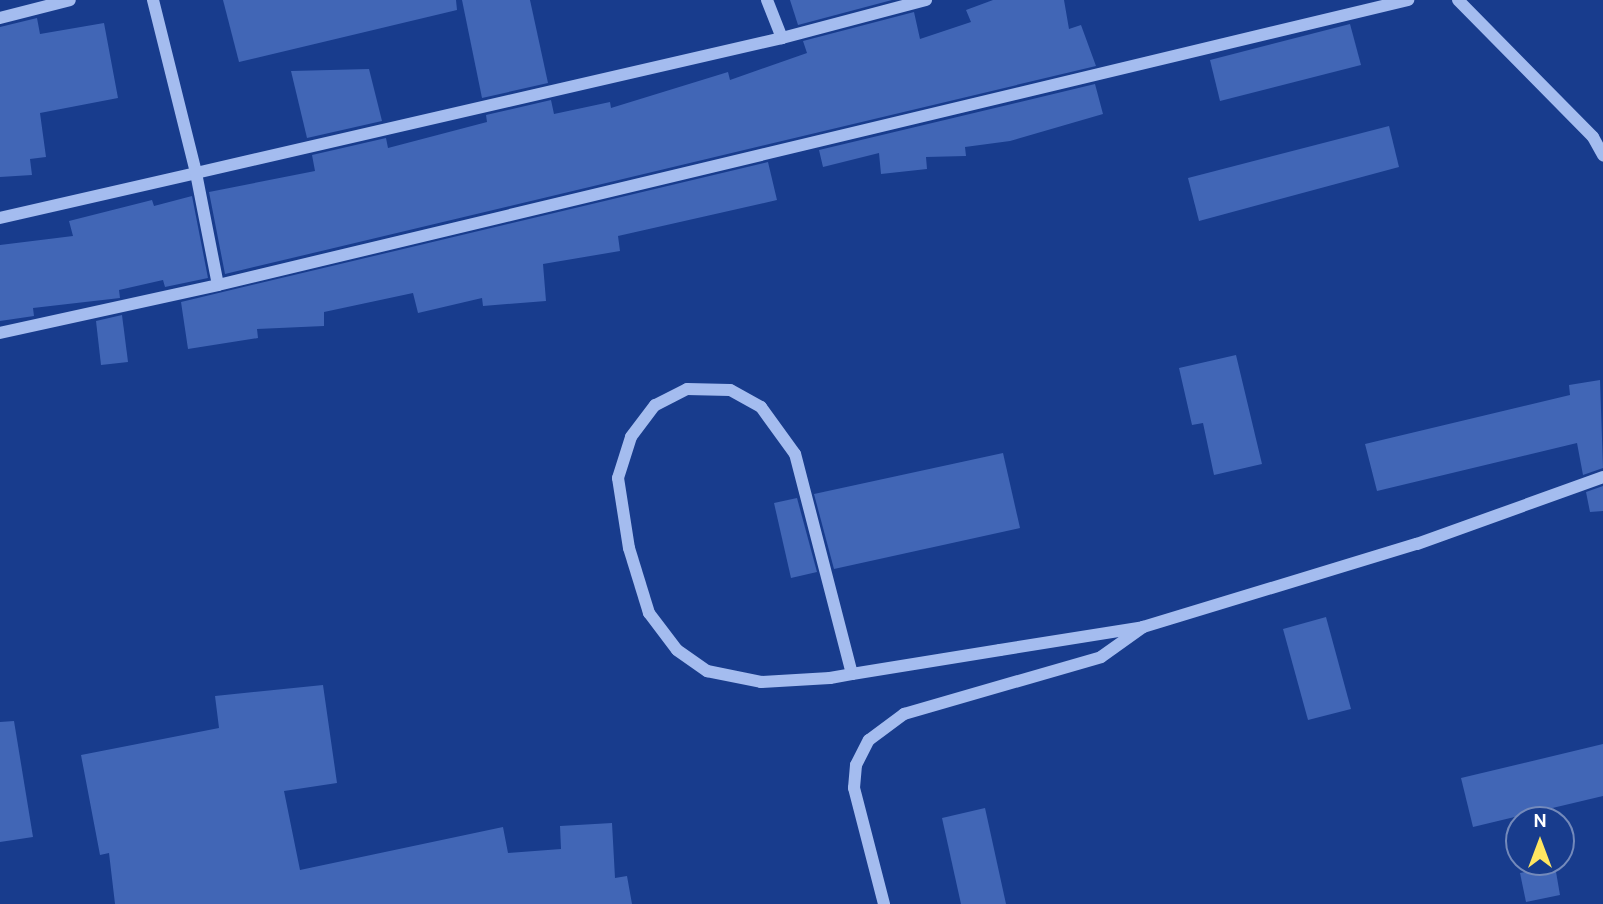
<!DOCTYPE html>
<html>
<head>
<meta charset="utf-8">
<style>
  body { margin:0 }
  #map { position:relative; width:1603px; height:904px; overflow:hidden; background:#183c8d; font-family:Overpass,sans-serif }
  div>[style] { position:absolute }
  .building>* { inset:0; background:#4166b6 }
  .minor>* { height:12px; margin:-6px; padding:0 6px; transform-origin:6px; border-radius:6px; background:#a4bcef }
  span { translate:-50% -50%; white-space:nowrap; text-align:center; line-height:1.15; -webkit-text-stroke:5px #183c8d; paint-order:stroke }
  .north { position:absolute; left:1505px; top:806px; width:70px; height:70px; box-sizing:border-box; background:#183c8d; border:2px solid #748abb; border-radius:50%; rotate:0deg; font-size:19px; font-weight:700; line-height:28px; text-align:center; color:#fff }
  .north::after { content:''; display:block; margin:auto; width:24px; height:32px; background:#ffe661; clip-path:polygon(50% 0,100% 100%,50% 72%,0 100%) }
</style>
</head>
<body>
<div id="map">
  <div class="building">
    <i style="clip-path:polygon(223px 0,456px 0,457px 10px,239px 62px)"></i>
    <i style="clip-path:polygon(462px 0,530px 0,548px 83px,482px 98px)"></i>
    <i style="clip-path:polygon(790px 0,892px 0,798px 25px)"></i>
    <i style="clip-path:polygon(993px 0,1064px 0,1069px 29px,1081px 25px,1096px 66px,225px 274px,209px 192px,315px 171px,312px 155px,386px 138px,388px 148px,487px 122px,486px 115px,551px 100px,554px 114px,610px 102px,611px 108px,728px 72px,730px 80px,807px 53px,803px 41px,914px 12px,920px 39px,971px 22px,966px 10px)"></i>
    <i style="clip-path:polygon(37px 18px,40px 34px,104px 23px,118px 98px,40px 113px,46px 157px,30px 159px,32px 175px,0 177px,0 27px)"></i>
    <i style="clip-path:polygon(1350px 24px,1361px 65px,1220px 101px,1210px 60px)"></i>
    <i style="clip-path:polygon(369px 69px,382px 121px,307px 138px,291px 71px)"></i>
    <i style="clip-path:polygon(1095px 84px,1103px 114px,1010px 141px,965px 147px,966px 156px,926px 157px,927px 169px,881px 174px,879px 153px,823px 167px,819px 150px)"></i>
    <i style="clip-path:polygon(1389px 126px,1399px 167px,1199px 221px,1188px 178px)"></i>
    <i style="clip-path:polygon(768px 162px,777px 200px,618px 236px,620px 251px,543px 264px,546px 301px,483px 306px,482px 298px,418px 313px,413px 293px,324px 312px,324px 326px,257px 329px,258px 338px,188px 349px,181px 302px)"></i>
    <i style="clip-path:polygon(192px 196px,208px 278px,165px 287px,163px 280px,119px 290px,120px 298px,33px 308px,34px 316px,0 321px,0 245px,73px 236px,69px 221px,152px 200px,154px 206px)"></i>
    <i style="clip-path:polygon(122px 315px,128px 362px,101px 365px,96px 321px)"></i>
    <i style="clip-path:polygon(1236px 355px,1262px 464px,1214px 475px,1203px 423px,1192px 425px,1179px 368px)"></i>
    <i style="clip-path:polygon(1600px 380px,1603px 468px,1583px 475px,1577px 443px,1377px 491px,1365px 444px,1570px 395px,1569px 385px)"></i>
    <i style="clip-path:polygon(1003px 453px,1020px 528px,834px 569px,814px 494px)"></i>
    <i style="clip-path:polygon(1603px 486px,1603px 511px,1590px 512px,1586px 492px)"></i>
    <i style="clip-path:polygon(797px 498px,817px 572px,791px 578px,774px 503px)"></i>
    <i style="clip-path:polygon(1326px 617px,1351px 709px,1308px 720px,1283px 629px)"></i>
    <i style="clip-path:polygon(323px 685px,337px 783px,284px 791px,300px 870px,503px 827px,508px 853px,561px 849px,560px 826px,612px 823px,615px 878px,627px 876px,632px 904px,115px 904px,109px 853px,100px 855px,81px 755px,219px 728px,215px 696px)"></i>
    <i style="clip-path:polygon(14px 721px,33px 837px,0 842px,0 722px)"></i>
    <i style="clip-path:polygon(1603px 744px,1603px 796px,1473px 827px,1461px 778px)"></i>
    <i style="clip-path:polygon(985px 808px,1006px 904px,961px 904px,942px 818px)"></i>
    <i style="clip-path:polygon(1555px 866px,1560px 895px,1526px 902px,1520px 873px)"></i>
  </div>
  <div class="minor">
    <i style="left:153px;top:0;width:178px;rotate:76deg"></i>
    <i style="left:196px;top:173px;width:601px;rotate:-12.97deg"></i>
    <i style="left:767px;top:0;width:41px;rotate:68.5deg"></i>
    <i style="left:782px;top:38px;width:149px;rotate:-14.8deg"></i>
    <i style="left:1458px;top:0;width:192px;rotate:45.4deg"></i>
    <i style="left:1593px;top:137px;width:21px;rotate:61deg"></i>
    <i style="left:0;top:18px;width:72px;rotate:-14.4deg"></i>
    <i style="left:0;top:218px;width:201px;rotate:-12.9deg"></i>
    <i style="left:196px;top:173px;width:114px;rotate:78.9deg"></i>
    <i style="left:0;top:333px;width:223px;rotate:-12.4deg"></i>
    <i style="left:218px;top:285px;width:1224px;rotate:-13.47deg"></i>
    <i style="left:852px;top:674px;width:227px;rotate:-104.5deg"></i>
    <i style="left:795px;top:454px;width:58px;rotate:-125.9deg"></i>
    <i style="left:761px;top:407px;width:35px;rotate:-151deg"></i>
    <i style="left:730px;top:390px;width:43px;rotate:-178.7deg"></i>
    <i style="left:687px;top:389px;width:36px;rotate:153deg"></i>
    <i style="left:655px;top:405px;width:40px;rotate:127deg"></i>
    <i style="left:631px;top:437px;width:43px;rotate:107.6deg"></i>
    <i style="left:618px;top:478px;width:71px;rotate:81.1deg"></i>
    <i style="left:629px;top:548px;width:68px;rotate:72.9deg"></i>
    <i style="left:649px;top:613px;width:46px;rotate:52.9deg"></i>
    <i style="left:677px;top:650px;width:37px;rotate:35deg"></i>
    <i style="left:707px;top:671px;width:55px;rotate:11.5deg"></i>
    <i style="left:761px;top:682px;width:69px;rotate:-3.3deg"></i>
    <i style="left:830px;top:678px;width:22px;rotate:-10deg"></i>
    <i style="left:852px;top:674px;width:150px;rotate:-9.2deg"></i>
    <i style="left:1000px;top:650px;width:145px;rotate:-9.1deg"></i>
    <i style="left:884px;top:904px;width:120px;rotate:-104.5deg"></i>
    <i style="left:854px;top:788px;width:23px;rotate:-85deg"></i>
    <i style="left:856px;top:765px;width:28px;rotate:-63deg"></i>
    <i style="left:869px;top:740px;width:44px;rotate:-36.6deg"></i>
    <i style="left:904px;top:714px;width:205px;rotate:-16.1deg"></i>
    <i style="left:1101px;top:657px;width:52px;rotate:-35.5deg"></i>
    <i style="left:1143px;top:627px;width:286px;rotate:-16.9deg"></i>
    <i style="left:1417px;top:544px;width:198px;rotate:-19.8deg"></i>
  </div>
  <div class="north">N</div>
</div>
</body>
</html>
